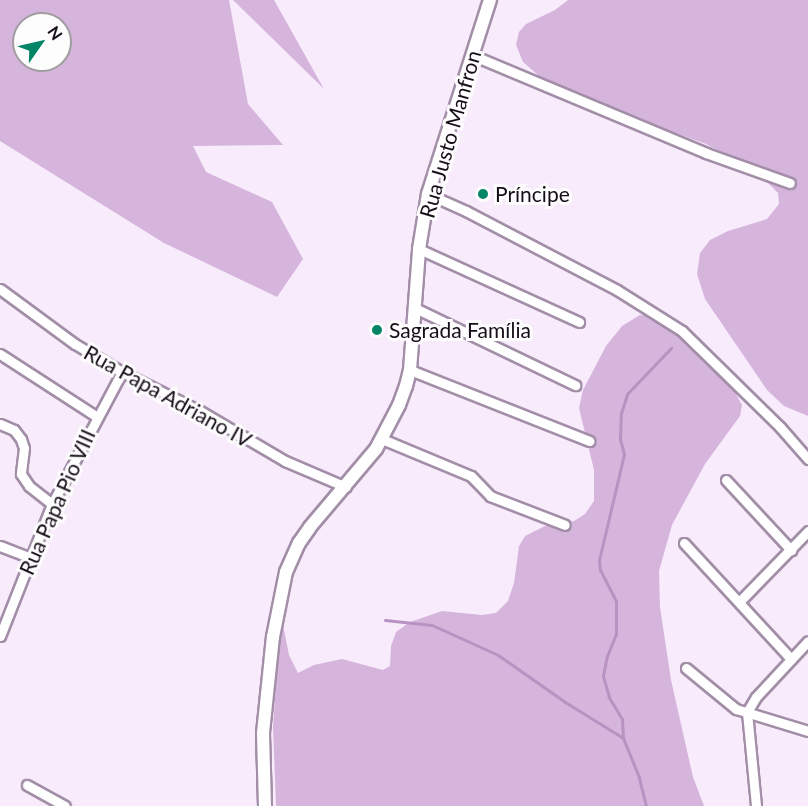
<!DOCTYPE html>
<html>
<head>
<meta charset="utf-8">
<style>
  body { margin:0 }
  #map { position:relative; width:808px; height:806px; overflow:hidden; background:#f8ebfc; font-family:Lato,sans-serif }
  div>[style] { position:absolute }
  .green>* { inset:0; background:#d6b5dd }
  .stream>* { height:3px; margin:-1.5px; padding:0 1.5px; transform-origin:1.5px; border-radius:1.5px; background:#b892c1 }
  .roads { filter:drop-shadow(2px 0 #a38ea8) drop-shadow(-2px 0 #a38ea8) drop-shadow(0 2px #a38ea8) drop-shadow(0 -2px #a38ea8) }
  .minor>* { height:9px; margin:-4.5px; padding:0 4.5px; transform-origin:4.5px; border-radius:4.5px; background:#fff }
  .major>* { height:12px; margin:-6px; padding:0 6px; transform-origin:6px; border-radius:6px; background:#fff }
  .dots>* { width:16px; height:16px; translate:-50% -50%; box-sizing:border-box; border:3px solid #fdfdfd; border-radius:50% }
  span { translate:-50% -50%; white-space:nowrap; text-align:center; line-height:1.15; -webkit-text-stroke:6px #fdfdfd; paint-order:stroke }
  .street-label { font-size:21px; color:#150d17 }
  .poi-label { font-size:21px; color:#150d17 }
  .left { translate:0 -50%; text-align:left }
  .north { position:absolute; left:12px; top:12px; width:60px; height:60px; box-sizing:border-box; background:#fdfdfd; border:2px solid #a09da1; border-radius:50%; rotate:56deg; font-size:16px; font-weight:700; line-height:24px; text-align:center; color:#150d17 }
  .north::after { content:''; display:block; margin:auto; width:21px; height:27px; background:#028567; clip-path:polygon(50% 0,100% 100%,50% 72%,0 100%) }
</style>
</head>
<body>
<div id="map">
  <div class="green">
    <i style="clip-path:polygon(evenodd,0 0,229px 0,248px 104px,283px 145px,193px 146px,206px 172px,272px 202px,303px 259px,277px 297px,164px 243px,0 141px,0 0,24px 24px,60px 24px,60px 60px,24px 60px,24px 24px)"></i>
    <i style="clip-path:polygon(233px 0,274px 0,324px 89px)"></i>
    <i style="clip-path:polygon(568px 0,808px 0,808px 416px,784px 406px,767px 390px,705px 299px,697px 274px,700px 253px,710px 240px,728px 231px,767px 219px,779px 204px,778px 193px,759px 174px,706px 144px,566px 93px,538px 75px,523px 62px,516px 45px,519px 32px,526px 24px,555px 10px)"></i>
    <i style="clip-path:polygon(640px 315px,652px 316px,678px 333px,731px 385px,742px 405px,740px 416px,705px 464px,672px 525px,659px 571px,660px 607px,671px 680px,693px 777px,704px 806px,276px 806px,273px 727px,278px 655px,283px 625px,289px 655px,298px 673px,314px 665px,342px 659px,383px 670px,390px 666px,391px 646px,396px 632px,410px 622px,442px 611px,482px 615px,496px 613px,508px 601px,514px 583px,519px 546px,525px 536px,545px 526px,574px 521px,585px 514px,594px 501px,594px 470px,579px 408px,583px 390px,606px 346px,622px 326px)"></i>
  </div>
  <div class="stream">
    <i style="left:385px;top:620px;width:47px;rotate:6.1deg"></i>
    <i style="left:432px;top:625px;width:72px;rotate:24.4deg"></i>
    <i style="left:498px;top:655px;width:82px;rotate:35deg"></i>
    <i style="left:565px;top:702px;width:68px;rotate:31.8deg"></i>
    <i style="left:646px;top:806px;width:30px;rotate:-104deg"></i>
    <i style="left:639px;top:777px;width:42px;rotate:-112.3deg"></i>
    <i style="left:623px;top:738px;width:19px;rotate:-93deg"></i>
    <i style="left:622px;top:719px;width:26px;rotate:-121deg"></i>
    <i style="left:609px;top:697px;width:22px;rotate:-106deg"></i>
    <i style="left:603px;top:676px;width:20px;rotate:-79deg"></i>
    <i style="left:607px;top:656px;width:24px;rotate:-68deg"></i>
    <i style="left:616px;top:634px;width:33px;rotate:-90deg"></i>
    <i style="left:616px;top:601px;width:35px;rotate:-117deg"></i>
    <i style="left:600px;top:570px;width:10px;rotate:-96deg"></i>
    <i style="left:599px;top:560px;width:109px;rotate:-76.7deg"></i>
    <i style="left:624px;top:454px;width:16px;rotate:-105deg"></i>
    <i style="left:620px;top:439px;width:26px;rotate:-88deg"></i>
    <i style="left:621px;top:413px;width:20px;rotate:-72deg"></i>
    <i style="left:627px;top:394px;width:64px;rotate:-46.3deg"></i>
  </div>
  <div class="roads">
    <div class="minor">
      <i style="left:472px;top:55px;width:254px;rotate:22.7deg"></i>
      <i style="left:706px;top:153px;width:89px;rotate:19.7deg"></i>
      <i style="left:428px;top:194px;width:42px;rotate:24.1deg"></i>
      <i style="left:466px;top:211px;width:170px;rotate:27.6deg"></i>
      <i style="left:617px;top:290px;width:77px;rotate:32.2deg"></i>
      <i style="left:682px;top:331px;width:137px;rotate:44.4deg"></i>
      <i style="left:780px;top:427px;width:43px;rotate:48.8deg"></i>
      <i style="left:419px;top:249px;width:176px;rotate:24.5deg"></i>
      <i style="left:0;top:289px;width:93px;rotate:36.3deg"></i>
      <i style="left:75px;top:344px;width:55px;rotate:30.8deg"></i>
      <i style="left:122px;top:372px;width:87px;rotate:26.6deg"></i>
      <i style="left:200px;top:411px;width:99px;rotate:30.5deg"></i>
      <i style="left:285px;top:461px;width:66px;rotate:23.1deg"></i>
      <i style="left:415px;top:308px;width:178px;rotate:25.7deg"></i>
      <i style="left:0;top:354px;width:114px;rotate:32.9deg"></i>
      <i style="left:410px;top:370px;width:193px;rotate:21.6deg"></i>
      <i style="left:0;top:424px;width:15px;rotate:23deg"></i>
      <i style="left:14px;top:430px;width:11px;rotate:52deg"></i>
      <i style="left:21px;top:439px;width:9px;rotate:72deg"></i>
      <i style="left:24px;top:448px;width:26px;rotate:97deg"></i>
      <i style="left:21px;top:474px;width:14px;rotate:56deg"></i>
      <i style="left:29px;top:486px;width:29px;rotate:38deg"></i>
      <i style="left:382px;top:439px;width:96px;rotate:22.6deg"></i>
      <i style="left:471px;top:476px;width:28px;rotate:46deg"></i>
      <i style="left:490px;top:496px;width:80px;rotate:21.1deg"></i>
      <i style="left:726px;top:480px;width:96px;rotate:47.1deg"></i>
      <i style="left:684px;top:543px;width:158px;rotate:47.3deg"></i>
      <i style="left:0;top:546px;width:33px;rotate:21deg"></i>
      <i style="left:739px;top:602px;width:99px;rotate:-45.8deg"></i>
      <i style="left:0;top:636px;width:142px;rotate:-68.5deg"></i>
      <i style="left:52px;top:504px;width:149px;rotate:-62.1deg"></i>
      <i style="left:686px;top:668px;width:65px;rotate:39.4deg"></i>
      <i style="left:736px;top:709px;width:75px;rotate:17deg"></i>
      <i style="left:747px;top:712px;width:94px;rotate:84.5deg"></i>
      <i style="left:747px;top:712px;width:17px;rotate:-59deg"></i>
      <i style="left:756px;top:697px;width:76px;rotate:-47.1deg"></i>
      <i style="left:27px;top:785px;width:43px;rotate:28.9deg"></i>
    </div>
    <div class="major">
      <i style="left:265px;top:806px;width:73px;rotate:-91.6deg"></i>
      <i style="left:263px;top:733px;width:97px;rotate:-84.1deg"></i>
      <i style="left:273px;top:637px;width:66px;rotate:-78.7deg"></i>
      <i style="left:286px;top:572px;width:32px;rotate:-66deg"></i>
      <i style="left:299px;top:543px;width:19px;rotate:-55deg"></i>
      <i style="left:310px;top:527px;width:102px;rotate:-49.8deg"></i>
      <i style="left:376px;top:449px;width:50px;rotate:-62.4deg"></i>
      <i style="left:399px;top:405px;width:20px;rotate:-70deg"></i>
      <i style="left:406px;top:386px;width:16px;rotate:-76deg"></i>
      <i style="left:410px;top:370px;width:121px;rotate:-85.7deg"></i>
      <i style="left:419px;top:249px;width:56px;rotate:-80.7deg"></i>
      <i style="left:428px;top:194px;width:204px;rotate:-72.3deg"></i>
    </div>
  </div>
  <div class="dots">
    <i style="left:483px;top:194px;background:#028567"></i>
    <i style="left:377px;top:330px;background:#028567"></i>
  </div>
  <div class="street-label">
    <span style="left:450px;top:134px;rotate:-74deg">Rua Justo Manfron</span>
    <span style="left:168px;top:396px;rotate:29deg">Rua Papa Adriano IV</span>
    <span style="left:57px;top:502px;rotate:-66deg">Rua Papa Pio VIII</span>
  </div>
  <div class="poi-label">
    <span class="left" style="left:495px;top:194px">Príncipe</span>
    <span class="left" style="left:389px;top:330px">Sagrada Família</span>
  </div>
  <div class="north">N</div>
</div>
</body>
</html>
